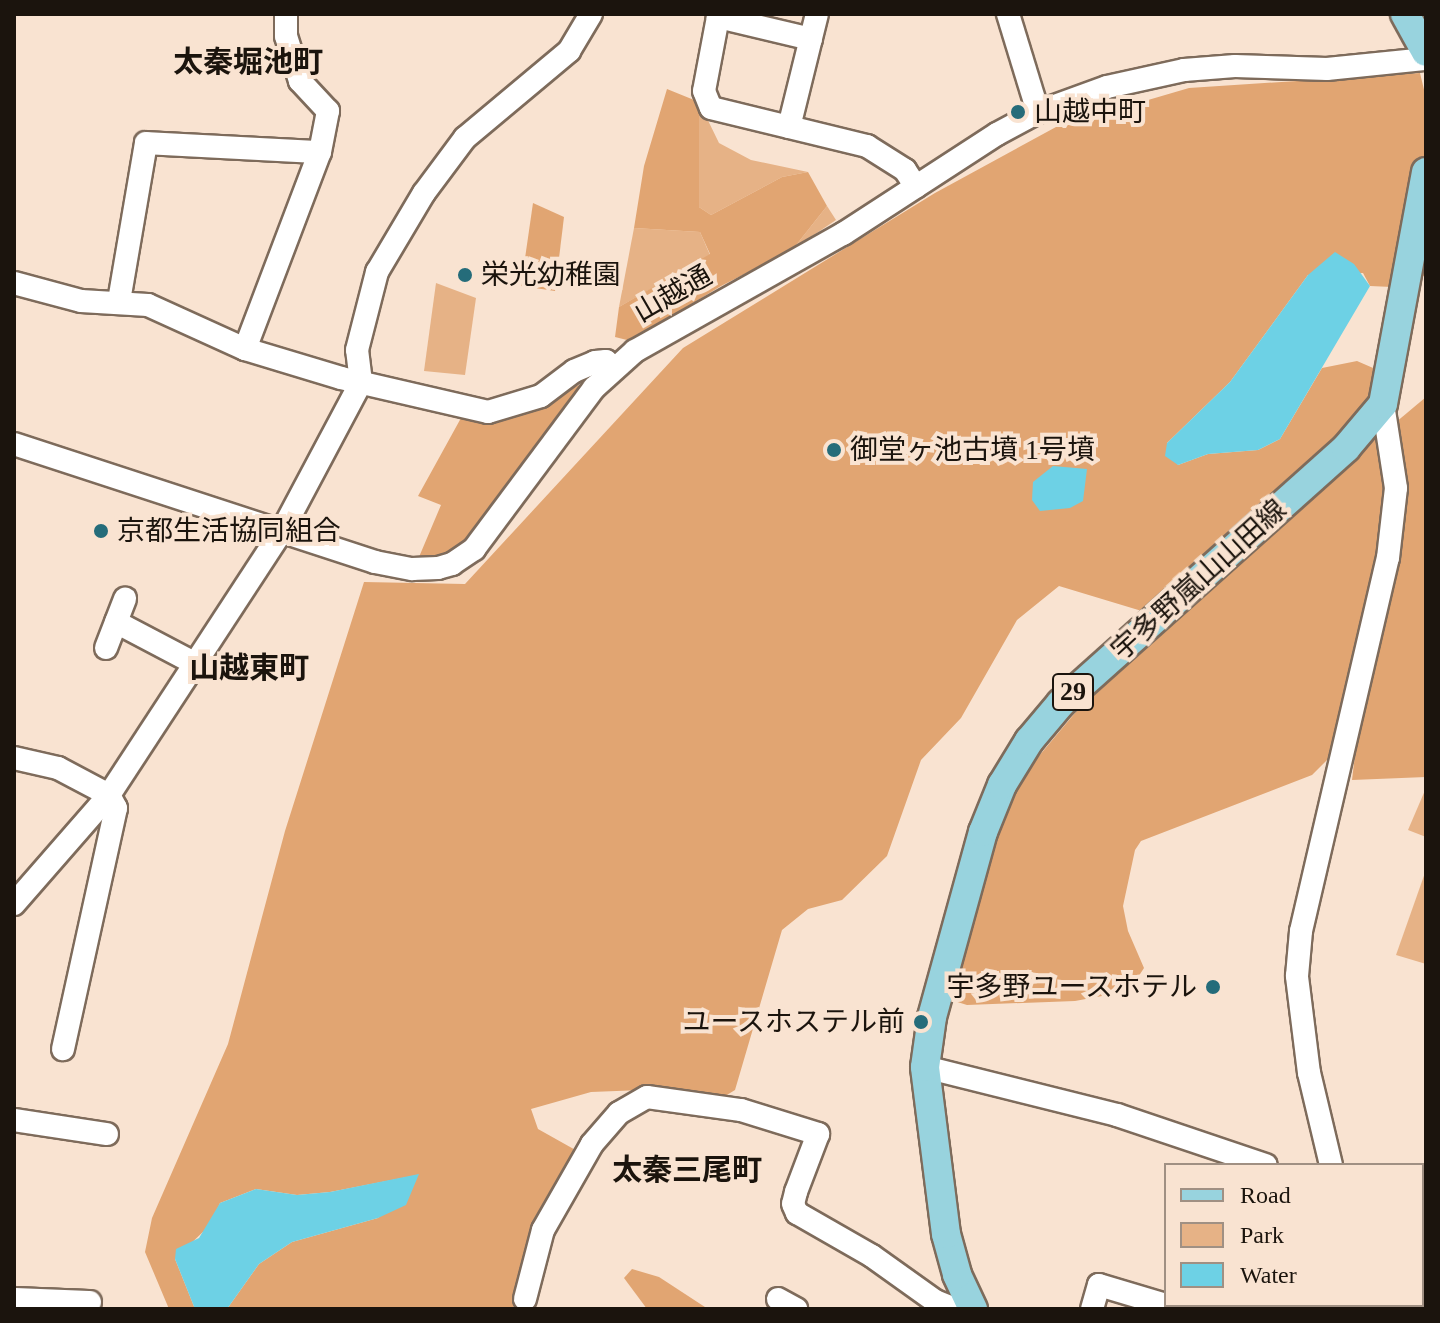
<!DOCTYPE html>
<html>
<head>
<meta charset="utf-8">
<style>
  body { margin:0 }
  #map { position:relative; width:1440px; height:1323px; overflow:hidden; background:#f9e3d1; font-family:"Times New Roman","Noto Sans JP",serif }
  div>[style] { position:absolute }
  .green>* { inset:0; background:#e6b286 }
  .forest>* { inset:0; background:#e1a572 }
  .water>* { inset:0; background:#6dd1e5 }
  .roads { filter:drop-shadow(2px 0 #7e6b5b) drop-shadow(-2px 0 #7e6b5b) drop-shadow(0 2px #7e6b5b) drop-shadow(0 -2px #7e6b5b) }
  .minor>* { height:22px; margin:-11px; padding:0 11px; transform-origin:11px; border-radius:11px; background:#fff }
  .major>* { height:28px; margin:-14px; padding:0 14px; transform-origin:14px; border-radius:14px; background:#98d3de }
  .dots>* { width:22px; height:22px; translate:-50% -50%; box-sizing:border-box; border:4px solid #f9e3d1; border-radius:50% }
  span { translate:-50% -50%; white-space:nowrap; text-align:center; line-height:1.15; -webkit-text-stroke:8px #f9e3d1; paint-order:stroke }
  .shield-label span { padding:2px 6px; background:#f9e3d1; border:2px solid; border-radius:6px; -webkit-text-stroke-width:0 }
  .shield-label { font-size:26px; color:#1b140d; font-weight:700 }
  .poi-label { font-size:28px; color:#1b140d }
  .left { translate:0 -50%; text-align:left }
  .right { translate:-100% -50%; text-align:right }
  .street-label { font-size:28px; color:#1b140d }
  .neighbourhood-label { font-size:30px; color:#1b140d; font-weight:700 }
  .frame { position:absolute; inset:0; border:16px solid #1b140d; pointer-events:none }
  .legend { position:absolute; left:1164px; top:1163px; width:260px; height:144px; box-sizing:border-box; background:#f9e3d1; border:2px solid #a09083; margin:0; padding:10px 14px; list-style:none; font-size:24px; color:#1b140d }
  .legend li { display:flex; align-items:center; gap:16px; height:40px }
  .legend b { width:40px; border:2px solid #a09083 }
</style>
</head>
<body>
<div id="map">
  <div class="green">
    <i style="clip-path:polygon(699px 102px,719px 143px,751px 160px,808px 172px,782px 177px,711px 215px,699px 207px)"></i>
    <i style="clip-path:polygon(827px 206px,836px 220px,793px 249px)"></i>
    <i style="clip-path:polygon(634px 228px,700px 232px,710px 255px,619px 307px)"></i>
    <i style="clip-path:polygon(436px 283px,476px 298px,465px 375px,424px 371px)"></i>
    <i style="clip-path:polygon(1426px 788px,1426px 837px,1408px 830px)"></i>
    <i style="clip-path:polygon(1426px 870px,1426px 964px,1396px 955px)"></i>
  </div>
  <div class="forest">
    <i style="clip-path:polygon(1420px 73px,1426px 98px,1426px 276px,1394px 277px,1392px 287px,1370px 286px,1363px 273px,1308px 275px,1230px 382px,1167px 443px,1178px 465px,1208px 454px,1258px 450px,1280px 439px,1322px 368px,1357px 361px,1380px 371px,1354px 430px,1145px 612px,1059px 586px,1017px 620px,961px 718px,921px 760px,887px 856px,842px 900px,808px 909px,782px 930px,735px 1090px,717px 1101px,642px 1090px,591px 1092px,531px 1109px,538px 1129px,579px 1152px,532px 1241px,513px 1309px,227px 1309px,259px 1264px,292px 1242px,378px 1218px,418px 1175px,330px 1192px,297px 1195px,256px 1189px,220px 1203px,210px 1225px,175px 1259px,195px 1309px,169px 1309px,145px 1252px,152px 1218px,228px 1044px,285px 831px,364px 582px,465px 584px,683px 348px,935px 193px,1056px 127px,1189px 88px)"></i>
    <i style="clip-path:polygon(667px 89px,699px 102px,699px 207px,711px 215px,782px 177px,808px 172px,827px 206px,793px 249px,721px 286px,631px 341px,615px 337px,619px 307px,710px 254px,700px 232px,634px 228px,644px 166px)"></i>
    <i style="clip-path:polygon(533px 203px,564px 217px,555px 291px,521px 286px)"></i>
    <i style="clip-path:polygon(582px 384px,467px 539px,451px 555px,419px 557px,441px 505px,418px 496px,461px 418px,487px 421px)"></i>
    <i style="clip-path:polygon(1426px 397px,1426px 777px,1352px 780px,1395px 423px)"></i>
    <i style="clip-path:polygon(1378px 432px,1388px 488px,1380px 558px,1333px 754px,1312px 775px,1141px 841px,1135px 850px,1123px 906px,1128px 931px,1144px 968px,1129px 991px,1075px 1001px,967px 1005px,951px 1000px,994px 840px,1023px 775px,1075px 713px)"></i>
    <i style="clip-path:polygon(632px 1269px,659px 1277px,708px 1309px,647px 1309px,624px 1278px)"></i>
  </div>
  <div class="water">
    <i style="clip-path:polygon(1335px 252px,1354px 264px,1370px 286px,1280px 439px,1258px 450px,1208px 454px,1178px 465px,1165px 456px,1167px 443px,1230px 382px,1308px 275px)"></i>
    <i style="clip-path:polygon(1053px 466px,1087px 469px,1083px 501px,1070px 508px,1040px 511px,1032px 500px,1033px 482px)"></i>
    <i style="clip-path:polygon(419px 1174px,406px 1205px,378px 1218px,292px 1242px,259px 1264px,227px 1309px,195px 1309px,175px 1259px,176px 1249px,199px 1238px,220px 1203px,256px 1189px,297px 1195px,330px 1192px)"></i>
  </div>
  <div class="roads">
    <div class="minor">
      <i style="left:1008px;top:14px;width:102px;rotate:73deg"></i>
      <i style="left:811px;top:39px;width:96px;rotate:-166.7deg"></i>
      <i style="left:718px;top:17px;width:75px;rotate:100.7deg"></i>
      <i style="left:704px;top:91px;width:18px;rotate:68deg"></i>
      <i style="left:711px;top:108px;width:161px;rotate:13.7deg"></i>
      <i style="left:867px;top:146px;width:45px;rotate:32.3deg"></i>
      <i style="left:905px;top:170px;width:20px;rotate:57deg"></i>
      <i style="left:789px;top:127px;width:116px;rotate:-76.1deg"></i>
      <i style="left:14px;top:283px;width:69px;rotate:15deg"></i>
      <i style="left:81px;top:301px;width:67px;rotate:3.4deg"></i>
      <i style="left:148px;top:305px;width:107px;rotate:24.4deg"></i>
      <i style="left:245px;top:349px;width:100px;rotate:16.8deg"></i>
      <i style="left:341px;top:378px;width:151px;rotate:13deg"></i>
      <i style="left:488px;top:412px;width:55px;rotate:-16.8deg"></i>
      <i style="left:541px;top:396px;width:41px;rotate:-37.1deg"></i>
      <i style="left:574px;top:371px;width:23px;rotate:-23deg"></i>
      <i style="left:595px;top:362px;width:11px;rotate:-5deg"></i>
      <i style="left:606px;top:361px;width:11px;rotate:45deg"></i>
      <i style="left:119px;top:301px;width:160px;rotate:-80.3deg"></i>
      <i style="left:146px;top:143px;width:174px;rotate:3deg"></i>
      <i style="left:245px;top:349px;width:211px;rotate:-69.2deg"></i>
      <i style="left:320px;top:152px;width:42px;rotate:-79deg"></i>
      <i style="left:328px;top:111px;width:41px;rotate:-133deg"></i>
      <i style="left:300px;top:81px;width:47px;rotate:-107.3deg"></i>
      <i style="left:286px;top:36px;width:22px;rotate:-90deg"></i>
      <i style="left:14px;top:444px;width:380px;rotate:18.1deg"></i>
      <i style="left:375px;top:562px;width:38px;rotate:11deg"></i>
      <i style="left:412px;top:569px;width:26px;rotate:-2deg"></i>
      <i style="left:438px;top:568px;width:15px;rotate:-16deg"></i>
      <i style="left:452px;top:564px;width:27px;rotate:-34deg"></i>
      <i style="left:474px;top:549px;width:201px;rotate:-53.3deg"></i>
      <i style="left:594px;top:388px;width:55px;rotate:-42.1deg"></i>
      <i style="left:635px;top:351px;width:239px;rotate:-29.4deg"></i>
      <i style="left:843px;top:234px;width:184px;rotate:-33deg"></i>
      <i style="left:997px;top:134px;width:47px;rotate:-28.2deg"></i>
      <i style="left:1038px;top:112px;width:73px;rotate:-19.9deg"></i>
      <i style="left:1107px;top:87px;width:79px;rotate:-12.4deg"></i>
      <i style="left:1184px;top:70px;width:51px;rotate:-4.5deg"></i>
      <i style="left:1235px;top:66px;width:92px;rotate:1.9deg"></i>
      <i style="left:1327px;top:69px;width:100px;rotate:-5.8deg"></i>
      <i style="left:116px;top:622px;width:88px;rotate:27.7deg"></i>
      <i style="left:106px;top:648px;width:53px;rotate:-68.8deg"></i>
      <i style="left:14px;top:758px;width:45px;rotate:12.8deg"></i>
      <i style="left:58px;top:768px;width:58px;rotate:27.9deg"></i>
      <i style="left:109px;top:795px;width:15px;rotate:62deg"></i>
      <i style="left:116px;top:808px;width:247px;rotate:102.4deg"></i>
      <i style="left:14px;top:904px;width:145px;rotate:-48.9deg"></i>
      <i style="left:109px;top:795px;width:318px;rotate:-56.8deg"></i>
      <i style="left:283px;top:529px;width:166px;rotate:-62deg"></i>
      <i style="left:361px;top:382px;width:32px;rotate:-97deg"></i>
      <i style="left:357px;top:350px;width:81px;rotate:-75.6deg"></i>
      <i style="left:377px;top:272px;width:92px;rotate:-59.3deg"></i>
      <i style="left:424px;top:193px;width:69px;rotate:-53.3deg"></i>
      <i style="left:465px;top:138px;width:136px;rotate:-39.9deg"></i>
      <i style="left:569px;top:51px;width:43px;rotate:-59.3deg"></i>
      <i style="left:925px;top:1067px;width:198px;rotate:14deg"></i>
      <i style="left:1117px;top:1115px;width:157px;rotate:18.6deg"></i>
      <i style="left:14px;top:1120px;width:94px;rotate:8.6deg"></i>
      <i style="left:1331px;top:1165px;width:95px;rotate:-103.4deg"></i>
      <i style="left:1309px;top:1073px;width:98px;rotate:-97.1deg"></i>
      <i style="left:1297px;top:976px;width:45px;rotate:-84.9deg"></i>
      <i style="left:1301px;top:931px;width:383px;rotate:-76.9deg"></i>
      <i style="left:1388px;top:558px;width:70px;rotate:-83.5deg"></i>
      <i style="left:1396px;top:488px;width:85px;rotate:-98.8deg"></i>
      <i style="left:1422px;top:1188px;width:4px"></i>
      <i style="left:14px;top:1299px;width:76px;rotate:2.3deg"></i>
      <i style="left:525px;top:1299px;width:71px;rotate:-75.4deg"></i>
      <i style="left:543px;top:1230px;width:99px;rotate:-60.3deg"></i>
      <i style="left:592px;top:1144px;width:41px;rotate:-48.9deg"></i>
      <i style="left:619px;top:1113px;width:32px;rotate:-30deg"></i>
      <i style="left:647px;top:1097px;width:95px;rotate:7.9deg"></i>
      <i style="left:741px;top:1110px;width:81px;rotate:17.3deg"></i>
      <i style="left:818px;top:1134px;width:62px;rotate:110.8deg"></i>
      <i style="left:796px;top:1192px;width:12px;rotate:104deg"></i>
      <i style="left:793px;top:1204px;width:10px;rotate:66deg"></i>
      <i style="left:797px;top:1213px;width:86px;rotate:29.8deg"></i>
      <i style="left:872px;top:1256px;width:77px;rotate:35.5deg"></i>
      <i style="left:935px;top:1301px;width:22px;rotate:22deg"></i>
      <i style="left:778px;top:1299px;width:21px;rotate:29deg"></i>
      <i style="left:1402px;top:1305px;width:4px;rotate:63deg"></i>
      <i style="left:1092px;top:1309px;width:25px;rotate:-74deg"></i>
      <i style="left:1099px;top:1285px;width:70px;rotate:16.6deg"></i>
      <i style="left:1251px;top:1309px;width:4px;rotate:-63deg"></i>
    </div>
    <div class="major">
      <i style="left:1405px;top:14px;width:43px;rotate:61.1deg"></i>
      <i style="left:973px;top:1309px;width:38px;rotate:-115deg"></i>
      <i style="left:957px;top:1274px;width:41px;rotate:-105.4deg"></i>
      <i style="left:946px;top:1234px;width:168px;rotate:-97.2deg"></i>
      <i style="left:925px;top:1067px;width:50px;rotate:-82deg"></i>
      <i style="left:932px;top:1017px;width:192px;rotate:-74.6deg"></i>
      <i style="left:983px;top:832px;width:51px;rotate:-68deg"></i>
      <i style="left:1002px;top:785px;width:52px;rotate:-58.5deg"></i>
      <i style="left:1029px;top:741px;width:50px;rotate:-49.9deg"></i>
      <i style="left:1061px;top:703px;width:382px;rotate:-41.8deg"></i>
      <i style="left:1346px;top:448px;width:57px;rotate:-49.9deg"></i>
      <i style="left:1383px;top:404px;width:236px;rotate:-79.5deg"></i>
    </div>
  </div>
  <div class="dots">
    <i style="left:1018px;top:112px;background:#256c7a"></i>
    <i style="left:465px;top:275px;background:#256c7a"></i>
    <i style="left:834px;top:450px;background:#256c7a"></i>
    <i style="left:101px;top:531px;background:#256c7a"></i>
    <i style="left:1213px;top:987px;background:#256c7a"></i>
    <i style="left:921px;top:1022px;background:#256c7a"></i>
  </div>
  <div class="shield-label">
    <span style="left:1073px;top:692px">29</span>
  </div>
  <div class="poi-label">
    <span class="left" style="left:1034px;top:112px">山越中町</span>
    <span class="left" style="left:481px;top:275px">栄光幼稚園</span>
    <span class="left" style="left:850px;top:450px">御堂ヶ池古墳 1号墳</span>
    <span class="left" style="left:117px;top:531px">京都生活協同組合</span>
    <span class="right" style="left:1197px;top:987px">宇多野ユースホテル</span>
    <span class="right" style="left:905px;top:1022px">ユースホステル前</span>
  </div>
  <div class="street-label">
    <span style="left:673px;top:294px;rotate:-30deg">山越通</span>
    <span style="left:1199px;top:580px;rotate:-42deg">宇多野嵐山山田線</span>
  </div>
  <div class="neighbourhood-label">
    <span style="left:248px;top:62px">太秦堀池町</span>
    <span style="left:249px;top:668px">山越東町</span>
    <span style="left:687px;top:1170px">太秦三尾町</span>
  </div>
  <div class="frame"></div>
  <ul class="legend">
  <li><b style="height:10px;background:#98d3de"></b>Road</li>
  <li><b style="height:22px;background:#e6b286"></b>Park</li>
  <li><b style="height:22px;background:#6dd1e5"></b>Water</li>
  </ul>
</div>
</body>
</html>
